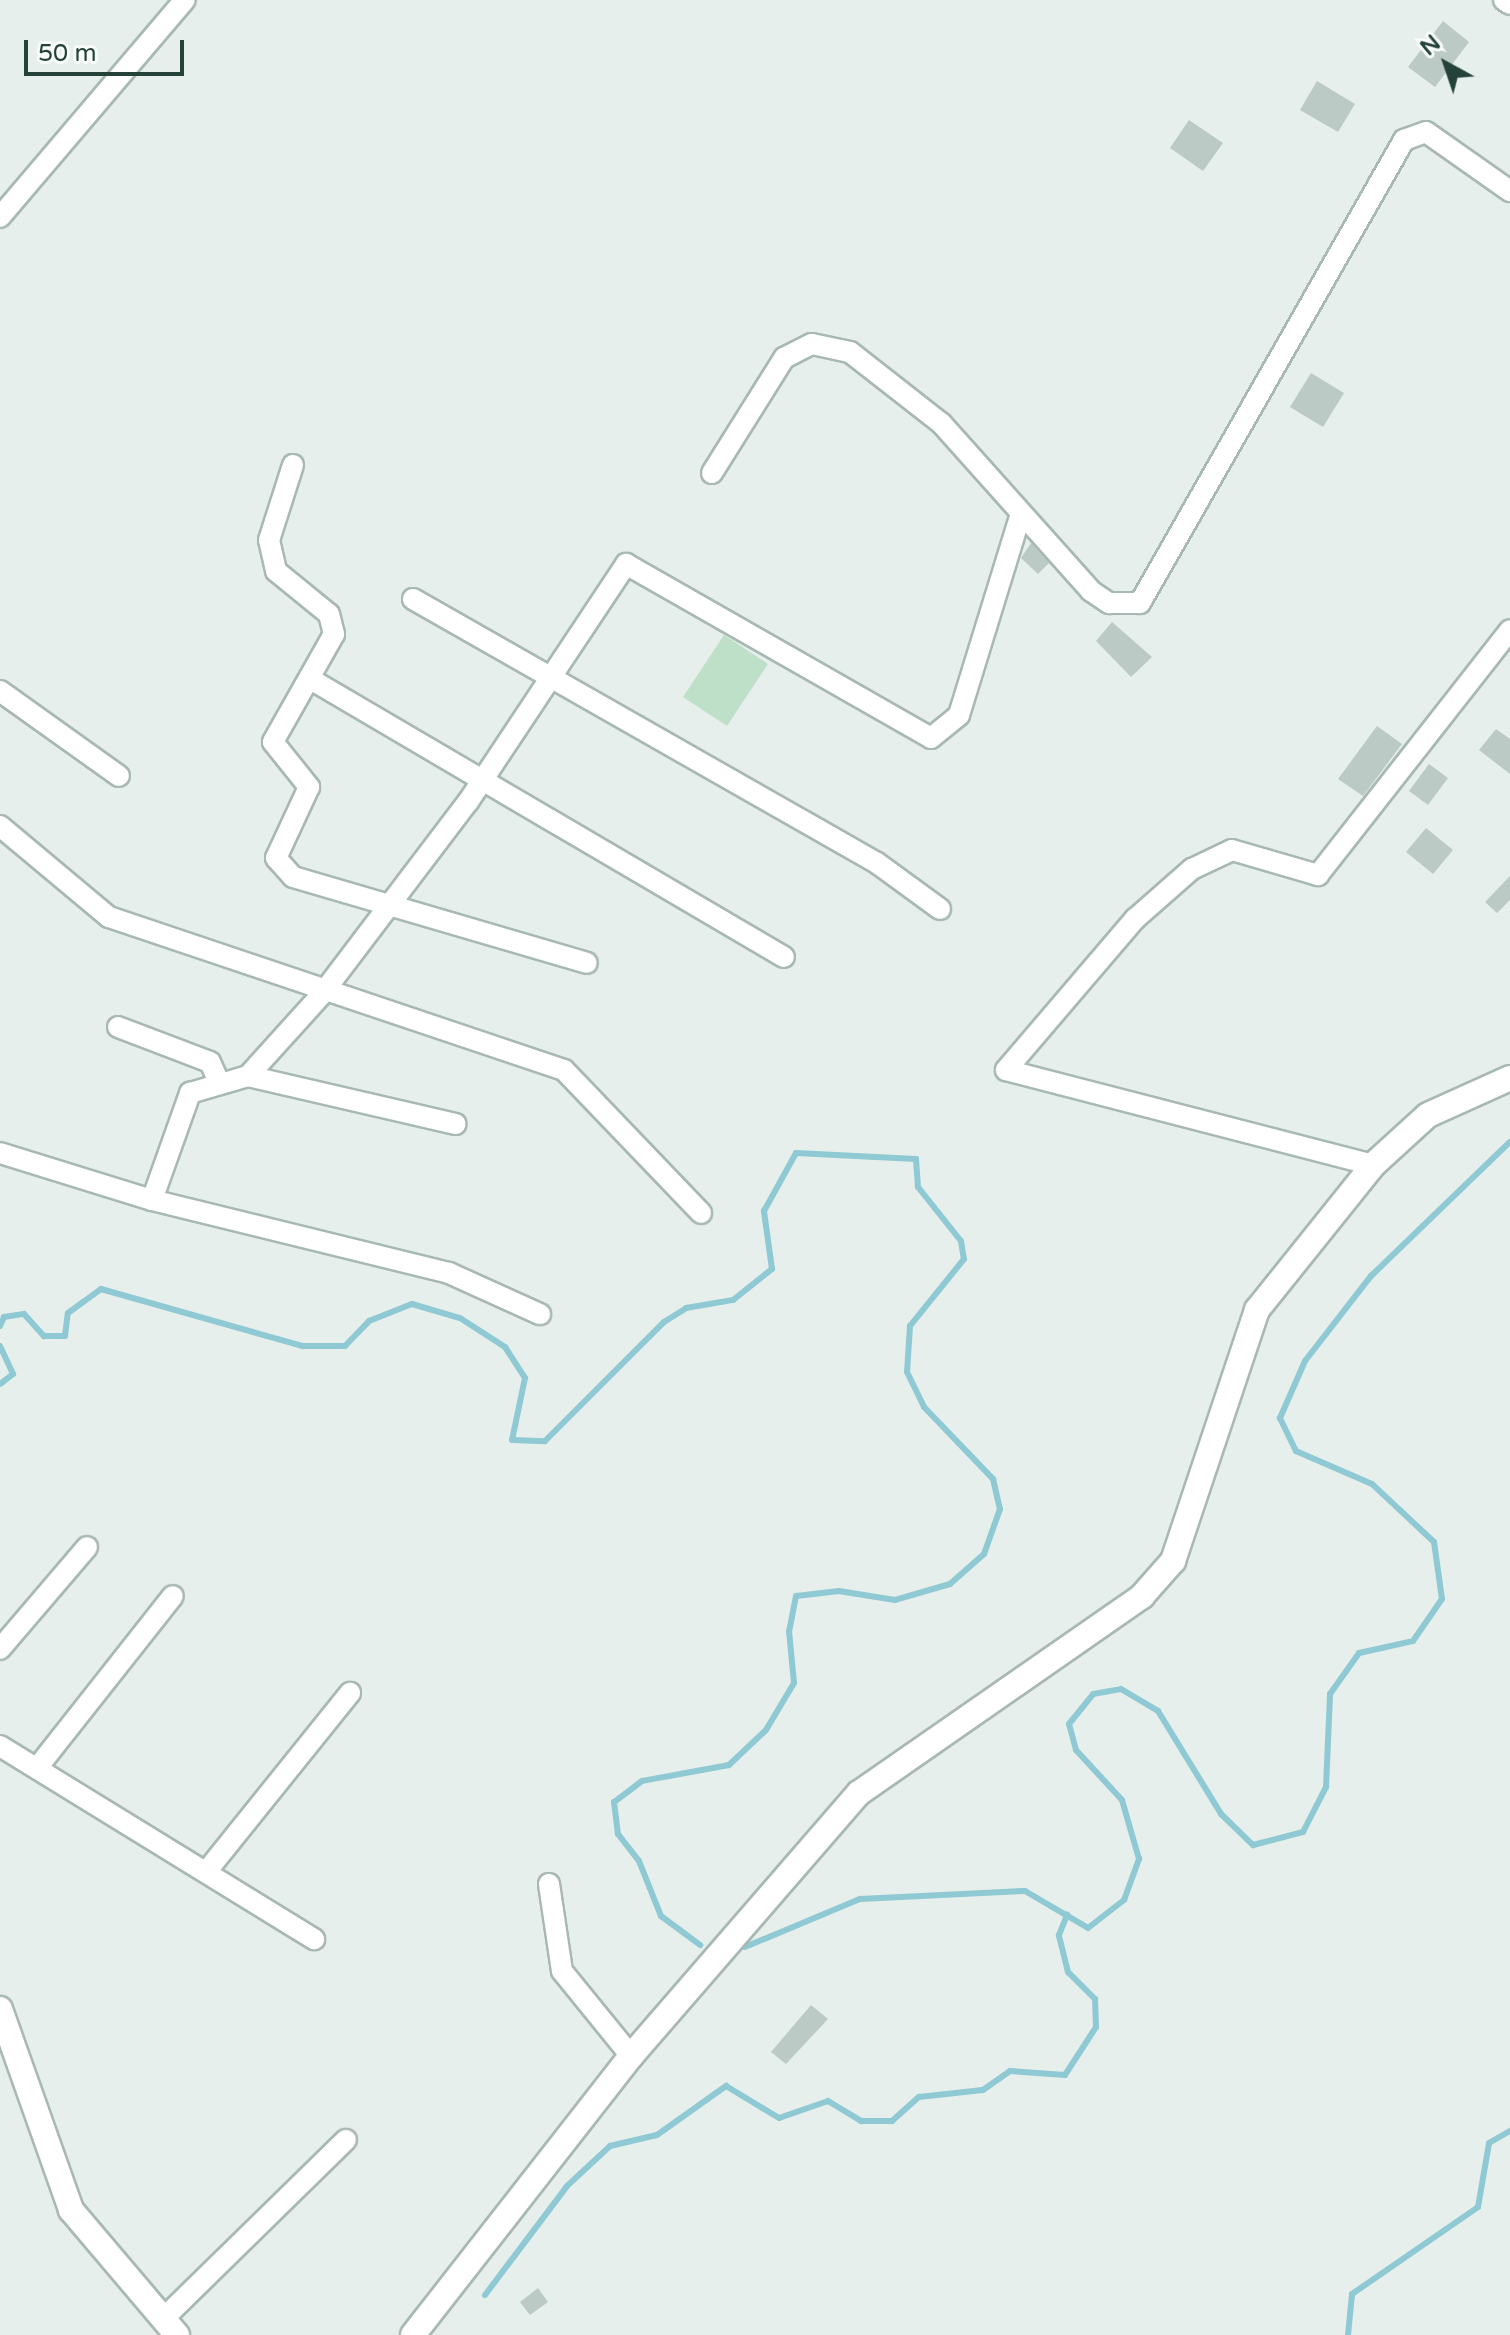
<!DOCTYPE html>
<html>
<head>
<meta charset="utf-8">
<style>
  body { margin:0 }
  #map { position:relative; width:1510px; height:2335px; overflow:hidden; background:#e6efeb; font-family:"Varela Round",sans-serif }
  div>[style] { position:absolute }
  .green>* { inset:0; background:#bfe0c8 }
  .stream>* { height:6px; margin:-3px; padding:0 3px; transform-origin:3px; border-radius:3px; background:#8ec9d4 }
  .building>* { inset:0; background:#bbcac4 }
  .roads { filter:drop-shadow(2px 0 #a8b8b2) drop-shadow(-2px 0 #a8b8b2) drop-shadow(0 2px #a8b8b2) drop-shadow(0 -2px #a8b8b2) }
  .street>* { height:20px; margin:-10px; padding:0 10px; transform-origin:10px; border-radius:10px; background:#fff }
  .secondary>* { height:24px; margin:-12px; padding:0 12px; transform-origin:12px; border-radius:12px; background:#fff }
  span { translate:-50% -50%; white-space:nowrap; text-align:center; line-height:1.15; -webkit-text-stroke:6px #f7fbf9; paint-order:stroke }
  .north { position:absolute; left:1406px; top:24px; width:80px; height:80px; -webkit-text-stroke:6px #f7fbf9; paint-order:stroke; rotate:320deg; font-size:22px; font-weight:700; line-height:32px; text-align:center; color:#24423a }
  .north::after { content:''; display:block; margin:auto; width:28px; height:36px; background:#24423a; clip-path:polygon(50% 0,100% 100%,50% 72%,0 100%) }
  .scale { position:absolute; left:24px; top:40px; width:160px; height:36px; box-sizing:border-box; border:4px solid #24423a; border-top:0; padding-left:10px; font-size:24px; line-height:28px; white-space:nowrap; color:#24423a; -webkit-text-stroke:6px #f7fbf9; paint-order:stroke }
</style>
</head>
<body>
<div id="map">
  <div class="green">
    <i style="clip-path:polygon(724px 635px,768px 664px,727px 726px,683px 697px)"></i>
  </div>
  <div class="stream">
    <i style="left:0;top:1326px;width:10px;rotate:-66deg"></i>
    <i style="left:4px;top:1317px;width:20px;rotate:-9deg"></i>
    <i style="left:24px;top:1314px;width:30px;rotate:48deg"></i>
    <i style="left:44px;top:1336px;width:21px"></i>
    <i style="left:65px;top:1336px;width:23px;rotate:-83deg"></i>
    <i style="left:68px;top:1313px;width:41px;rotate:-36deg"></i>
    <i style="left:101px;top:1289px;width:210px;rotate:15.8deg"></i>
    <i style="left:303px;top:1346px;width:42px"></i>
    <i style="left:345px;top:1346px;width:35px;rotate:-46deg"></i>
    <i style="left:369px;top:1321px;width:46px;rotate:-21.6deg"></i>
    <i style="left:412px;top:1304px;width:50px;rotate:16.3deg"></i>
    <i style="left:460px;top:1318px;width:54px;rotate:32.8deg"></i>
    <i style="left:505px;top:1347px;width:37px;rotate:57deg"></i>
    <i style="left:525px;top:1378px;width:63px;rotate:101.8deg"></i>
    <i style="left:512px;top:1440px;width:33px;rotate:2deg"></i>
    <i style="left:545px;top:1441px;width:168px;rotate:-45deg"></i>
    <i style="left:664px;top:1322px;width:26px;rotate:-32deg"></i>
    <i style="left:686px;top:1308px;width:48px;rotate:-9.7deg"></i>
    <i style="left:733px;top:1300px;width:50px;rotate:-38.5deg"></i>
    <i style="left:772px;top:1269px;width:59px;rotate:-97.9deg"></i>
    <i style="left:764px;top:1211px;width:66px;rotate:-61.1deg"></i>
    <i style="left:796px;top:1153px;width:120px;rotate:2.9deg"></i>
    <i style="left:916px;top:1159px;width:28px;rotate:86deg"></i>
    <i style="left:918px;top:1187px;width:69px;rotate:51.5deg"></i>
    <i style="left:961px;top:1241px;width:18px;rotate:81deg"></i>
    <i style="left:964px;top:1259px;width:86px;rotate:128.9deg"></i>
    <i style="left:910px;top:1326px;width:46px;rotate:93.7deg"></i>
    <i style="left:907px;top:1372px;width:39px;rotate:64deg"></i>
    <i style="left:924px;top:1407px;width:100px;rotate:46.2deg"></i>
    <i style="left:993px;top:1479px;width:31px;rotate:77deg"></i>
    <i style="left:1000px;top:1509px;width:48px;rotate:109.6deg"></i>
    <i style="left:984px;top:1554px;width:45px;rotate:138.6deg"></i>
    <i style="left:950px;top:1584px;width:57px;rotate:163.8deg"></i>
    <i style="left:895px;top:1600px;width:57px;rotate:-170.9deg"></i>
    <i style="left:839px;top:1591px;width:43px;rotate:173.4deg"></i>
    <i style="left:796px;top:1596px;width:36px;rotate:101deg"></i>
    <i style="left:789px;top:1631px;width:52px;rotate:84.5deg"></i>
    <i style="left:794px;top:1683px;width:55px;rotate:120.8deg"></i>
    <i style="left:766px;top:1730px;width:51px;rotate:136.6deg"></i>
    <i style="left:729px;top:1765px;width:88px;rotate:169.6deg"></i>
    <i style="left:642px;top:1781px;width:35px;rotate:143deg"></i>
    <i style="left:614px;top:1802px;width:32px;rotate:83deg"></i>
    <i style="left:618px;top:1834px;width:34px;rotate:52deg"></i>
    <i style="left:639px;top:1861px;width:59px;rotate:68.2deg"></i>
    <i style="left:661px;top:1916px;width:49px;rotate:36.6deg"></i>
    <i style="left:0;top:1346px;width:31px;rotate:65deg"></i>
    <i style="left:13px;top:1374px;width:16px;rotate:142deg"></i>
    <i style="left:745px;top:1947px;width:125px;rotate:-22.7deg"></i>
    <i style="left:860px;top:1899px;width:165px;rotate:-2.8deg"></i>
    <i style="left:1025px;top:1891px;width:73px;rotate:30.4deg"></i>
    <i style="left:1088px;top:1928px;width:46px;rotate:-37.9deg"></i>
    <i style="left:1124px;top:1900px;width:44px;rotate:-69.9deg"></i>
    <i style="left:1139px;top:1859px;width:61px;rotate:-106.1deg"></i>
    <i style="left:1122px;top:1800px;width:68px;rotate:-132.6deg"></i>
    <i style="left:1076px;top:1750px;width:27px;rotate:-105deg"></i>
    <i style="left:1069px;top:1724px;width:38px;rotate:-51deg"></i>
    <i style="left:1093px;top:1694px;width:28px;rotate:-10deg"></i>
    <i style="left:1121px;top:1689px;width:43px;rotate:30.7deg"></i>
    <i style="left:1158px;top:1711px;width:121px;rotate:58.5deg"></i>
    <i style="left:1221px;top:1814px;width:45px;rotate:44.1deg"></i>
    <i style="left:1253px;top:1845px;width:52px;rotate:-14.6deg"></i>
    <i style="left:1303px;top:1832px;width:51px;rotate:-62.9deg"></i>
    <i style="left:1326px;top:1787px;width:93px;rotate:-87.5deg"></i>
    <i style="left:1330px;top:1694px;width:50px;rotate:-54.7deg"></i>
    <i style="left:1359px;top:1653px;width:55px;rotate:-12.5deg"></i>
    <i style="left:1413px;top:1641px;width:51px;rotate:-55.4deg"></i>
    <i style="left:1442px;top:1599px;width:58px;rotate:-98deg"></i>
    <i style="left:1434px;top:1542px;width:85px;rotate:-136.9deg"></i>
    <i style="left:1372px;top:1484px;width:83px;rotate:-156.5deg"></i>
    <i style="left:1296px;top:1451px;width:37px;rotate:-116deg"></i>
    <i style="left:1280px;top:1418px;width:62px;rotate:-66.3deg"></i>
    <i style="left:1305px;top:1361px;width:108px;rotate:-52.2deg"></i>
    <i style="left:1371px;top:1276px;width:193px;rotate:-44deg"></i>
    <i style="left:485px;top:2295px;width:136px;rotate:-53deg"></i>
    <i style="left:567px;top:2186px;width:59px;rotate:-42.9deg"></i>
    <i style="left:610px;top:2146px;width:48px;rotate:-13.2deg"></i>
    <i style="left:657px;top:2135px;width:85px;rotate:-35.4deg"></i>
    <i style="left:726px;top:2086px;width:62px;rotate:31.1deg"></i>
    <i style="left:779px;top:2118px;width:52px;rotate:-19.1deg"></i>
    <i style="left:828px;top:2101px;width:39px;rotate:31deg"></i>
    <i style="left:861px;top:2121px;width:31px"></i>
    <i style="left:892px;top:2121px;width:36px;rotate:-42deg"></i>
    <i style="left:919px;top:2097px;width:64px;rotate:-6.2deg"></i>
    <i style="left:983px;top:2090px;width:33px;rotate:-35deg"></i>
    <i style="left:1010px;top:2071px;width:55px;rotate:4.2deg"></i>
    <i style="left:1065px;top:2075px;width:57px;rotate:-57.1deg"></i>
    <i style="left:1096px;top:2027px;width:28px;rotate:-92deg"></i>
    <i style="left:1095px;top:1999px;width:38px;rotate:-135deg"></i>
    <i style="left:1068px;top:1972px;width:38px;rotate:-104deg"></i>
    <i style="left:1059px;top:1935px;width:22px;rotate:-68deg"></i>
    <i style="left:1348px;top:2335px;width:41px;rotate:-84.4deg"></i>
    <i style="left:1352px;top:2294px;width:153px;rotate:-34.6deg"></i>
    <i style="left:1478px;top:2207px;width:65px;rotate:-80.2deg"></i>
    <i style="left:1489px;top:2143px;width:24px;rotate:-30deg"></i>
  </div>
  <div class="building">
    <i style="clip-path:polygon(1443px 21px,1469px 42px,1435px 87px,1408px 67px)"></i>
    <i style="clip-path:polygon(1317px 81px,1355px 104px,1338px 132px,1300px 110px)"></i>
    <i style="clip-path:polygon(1189px 120px,1223px 143px,1203px 171px,1170px 148px)"></i>
    <i style="clip-path:polygon(1311px 373px,1344px 393px,1323px 427px,1290px 407px)"></i>
    <i style="clip-path:polygon(1031px 543px,1049px 563px,1038px 574px,1021px 558px)"></i>
    <i style="clip-path:polygon(1112px 622px,1152px 657px,1131px 677px,1096px 641px)"></i>
    <i style="clip-path:polygon(1377px 726px,1402px 744px,1363px 796px,1338px 779px)"></i>
    <i style="clip-path:polygon(1496px 729px,1510px 739px,1510px 774px,1479px 750px)"></i>
    <i style="clip-path:polygon(1429px 764px,1448px 778px,1428px 805px,1409px 791px)"></i>
    <i style="clip-path:polygon(1426px 828px,1453px 850px,1433px 874px,1406px 852px)"></i>
    <i style="clip-path:polygon(1510px 876px,1510px 900px,1497px 913px,1485px 902px)"></i>
    <i style="clip-path:polygon(811px 2005px,828px 2019px,786px 2064px,771px 2052px)"></i>
    <i style="clip-path:polygon(538px 2288px,548px 2302px,530px 2315px,520px 2302px)"></i>
  </div>
  <div class="roads">
    <div class="street">
      <i style="left:1504px;top:0;width:7px;rotate:34deg"></i>
      <i style="left:0;top:217px;width:285px;rotate:-49.6deg"></i>
      <i style="left:293px;top:465px;width:79px;rotate:107.7deg"></i>
      <i style="left:269px;top:540px;width:32px;rotate:77deg"></i>
      <i style="left:276px;top:571px;width:68px;rotate:39.1deg"></i>
      <i style="left:329px;top:614px;width:21px;rotate:76deg"></i>
      <i style="left:334px;top:634px;width:124px;rotate:119.5deg"></i>
      <i style="left:273px;top:742px;width:58px;rotate:51.3deg"></i>
      <i style="left:309px;top:787px;width:78px;rotate:114.9deg"></i>
      <i style="left:276px;top:858px;width:25px;rotate:48deg"></i>
      <i style="left:293px;top:877px;width:306px;rotate:16.3deg"></i>
      <i style="left:712px;top:473px;width:136px;rotate:-57.9deg"></i>
      <i style="left:784px;top:358px;width:31px;rotate:-27deg"></i>
      <i style="left:812px;top:344px;width:39px;rotate:12deg"></i>
      <i style="left:850px;top:352px;width:115px;rotate:38deg"></i>
      <i style="left:941px;top:423px;width:225px;rotate:48.2deg"></i>
      <i style="left:1091px;top:591px;width:22px;rotate:34deg"></i>
      <i style="left:1109px;top:603px;width:31px"></i>
      <i style="left:1140px;top:603px;width:533px;rotate:-60.31deg"></i>
      <i style="left:1404px;top:140px;width:23px;rotate:-20deg"></i>
      <i style="left:1426px;top:132px;width:103px;rotate:35.1deg"></i>
      <i style="left:413px;top:599px;width:534px;rotate:29.64deg"></i>
      <i style="left:877px;top:863px;width:78px;rotate:36.1deg"></i>
      <i style="left:312px;top:680px;width:547px;rotate:30.41deg"></i>
      <i style="left:0;top:691px;width:146px;rotate:35.5deg"></i>
      <i style="left:0;top:826px;width:142px;rotate:39.9deg"></i>
      <i style="left:109px;top:917px;width:480px;rotate:18.6deg"></i>
      <i style="left:564px;top:1070px;width:198px;rotate:46.2deg"></i>
      <i style="left:118px;top:1027px;width:98px;rotate:20.8deg"></i>
      <i style="left:210px;top:1062px;width:22px;rotate:66deg"></i>
      <i style="left:248px;top:1076px;width:213px;rotate:13deg"></i>
      <i style="left:0;top:1153px;width:159px;rotate:17.2deg"></i>
      <i style="left:152px;top:1200px;width:306px;rotate:13.8deg"></i>
      <i style="left:449px;top:1273px;width:100px;rotate:24.3deg"></i>
      <i style="left:1373px;top:1165px;width:379px;rotate:-165.5deg"></i>
      <i style="left:1006px;top:1070px;width:199px;rotate:-49.5deg"></i>
      <i style="left:1135px;top:919px;width:76px;rotate:-41.3deg"></i>
      <i style="left:1192px;top:869px;width:44px;rotate:-25.4deg"></i>
      <i style="left:1232px;top:850px;width:90px;rotate:16.2deg"></i>
      <i style="left:1318px;top:875px;width:311px;rotate:-51.9deg"></i>
      <i style="left:152px;top:1200px;width:114px;rotate:-70.4deg"></i>
      <i style="left:190px;top:1093px;width:60px;rotate:-16.3deg"></i>
      <i style="left:248px;top:1076px;width:110px;rotate:-47.9deg"></i>
      <i style="left:322px;top:994px;width:241px;rotate:-52.8deg"></i>
      <i style="left:468px;top:802px;width:286px;rotate:-56.4deg"></i>
      <i style="left:626px;top:564px;width:351px;rotate:29.7deg"></i>
      <i style="left:931px;top:738px;width:36px;rotate:-39deg"></i>
      <i style="left:959px;top:715px;width:207px;rotate:-72.9deg"></i>
      <i style="left:0;top:1649px;width:134px;rotate:-49.5deg"></i>
      <i style="left:0;top:1746px;width:369px;rotate:31.6deg"></i>
      <i style="left:37px;top:1768px;width:219px;rotate:-51.7deg"></i>
      <i style="left:206px;top:1872px;width:230px;rotate:-51.2deg"></i>
      <i style="left:549px;top:1884px;width:88px;rotate:81.5deg"></i>
      <i style="left:562px;top:1971px;width:109px;rotate:50.9deg"></i>
      <i style="left:163px;top:2319px;width:256px;rotate:-44.4deg"></i>
    </div>
    <div class="secondary">
      <i style="left:0;top:2009px;width:213px;rotate:70.5deg"></i>
      <i style="left:71px;top:2210px;width:164px;rotate:49.7deg"></i>
      <i style="left:413px;top:2335px;width:354px;rotate:-52deg"></i>
      <i style="left:631px;top:2056px;width:348px;rotate:-49.1deg"></i>
      <i style="left:859px;top:1793px;width:345px;rotate:-34.8deg"></i>
      <i style="left:1142px;top:1596px;width:47px;rotate:-48.5deg"></i>
      <i style="left:1173px;top:1561px;width:265px;rotate:-71.5deg"></i>
      <i style="left:1257px;top:1310px;width:186px;rotate:-51.3deg"></i>
      <i style="left:1373px;top:1165px;width:74px;rotate:-42.3deg"></i>
      <i style="left:1428px;top:1115px;width:90px;rotate:-24.3deg"></i>
    </div>
  </div>
  <div class="north">N</div>
  <div class="scale">50 m</div>
</div>
</body>
</html>
